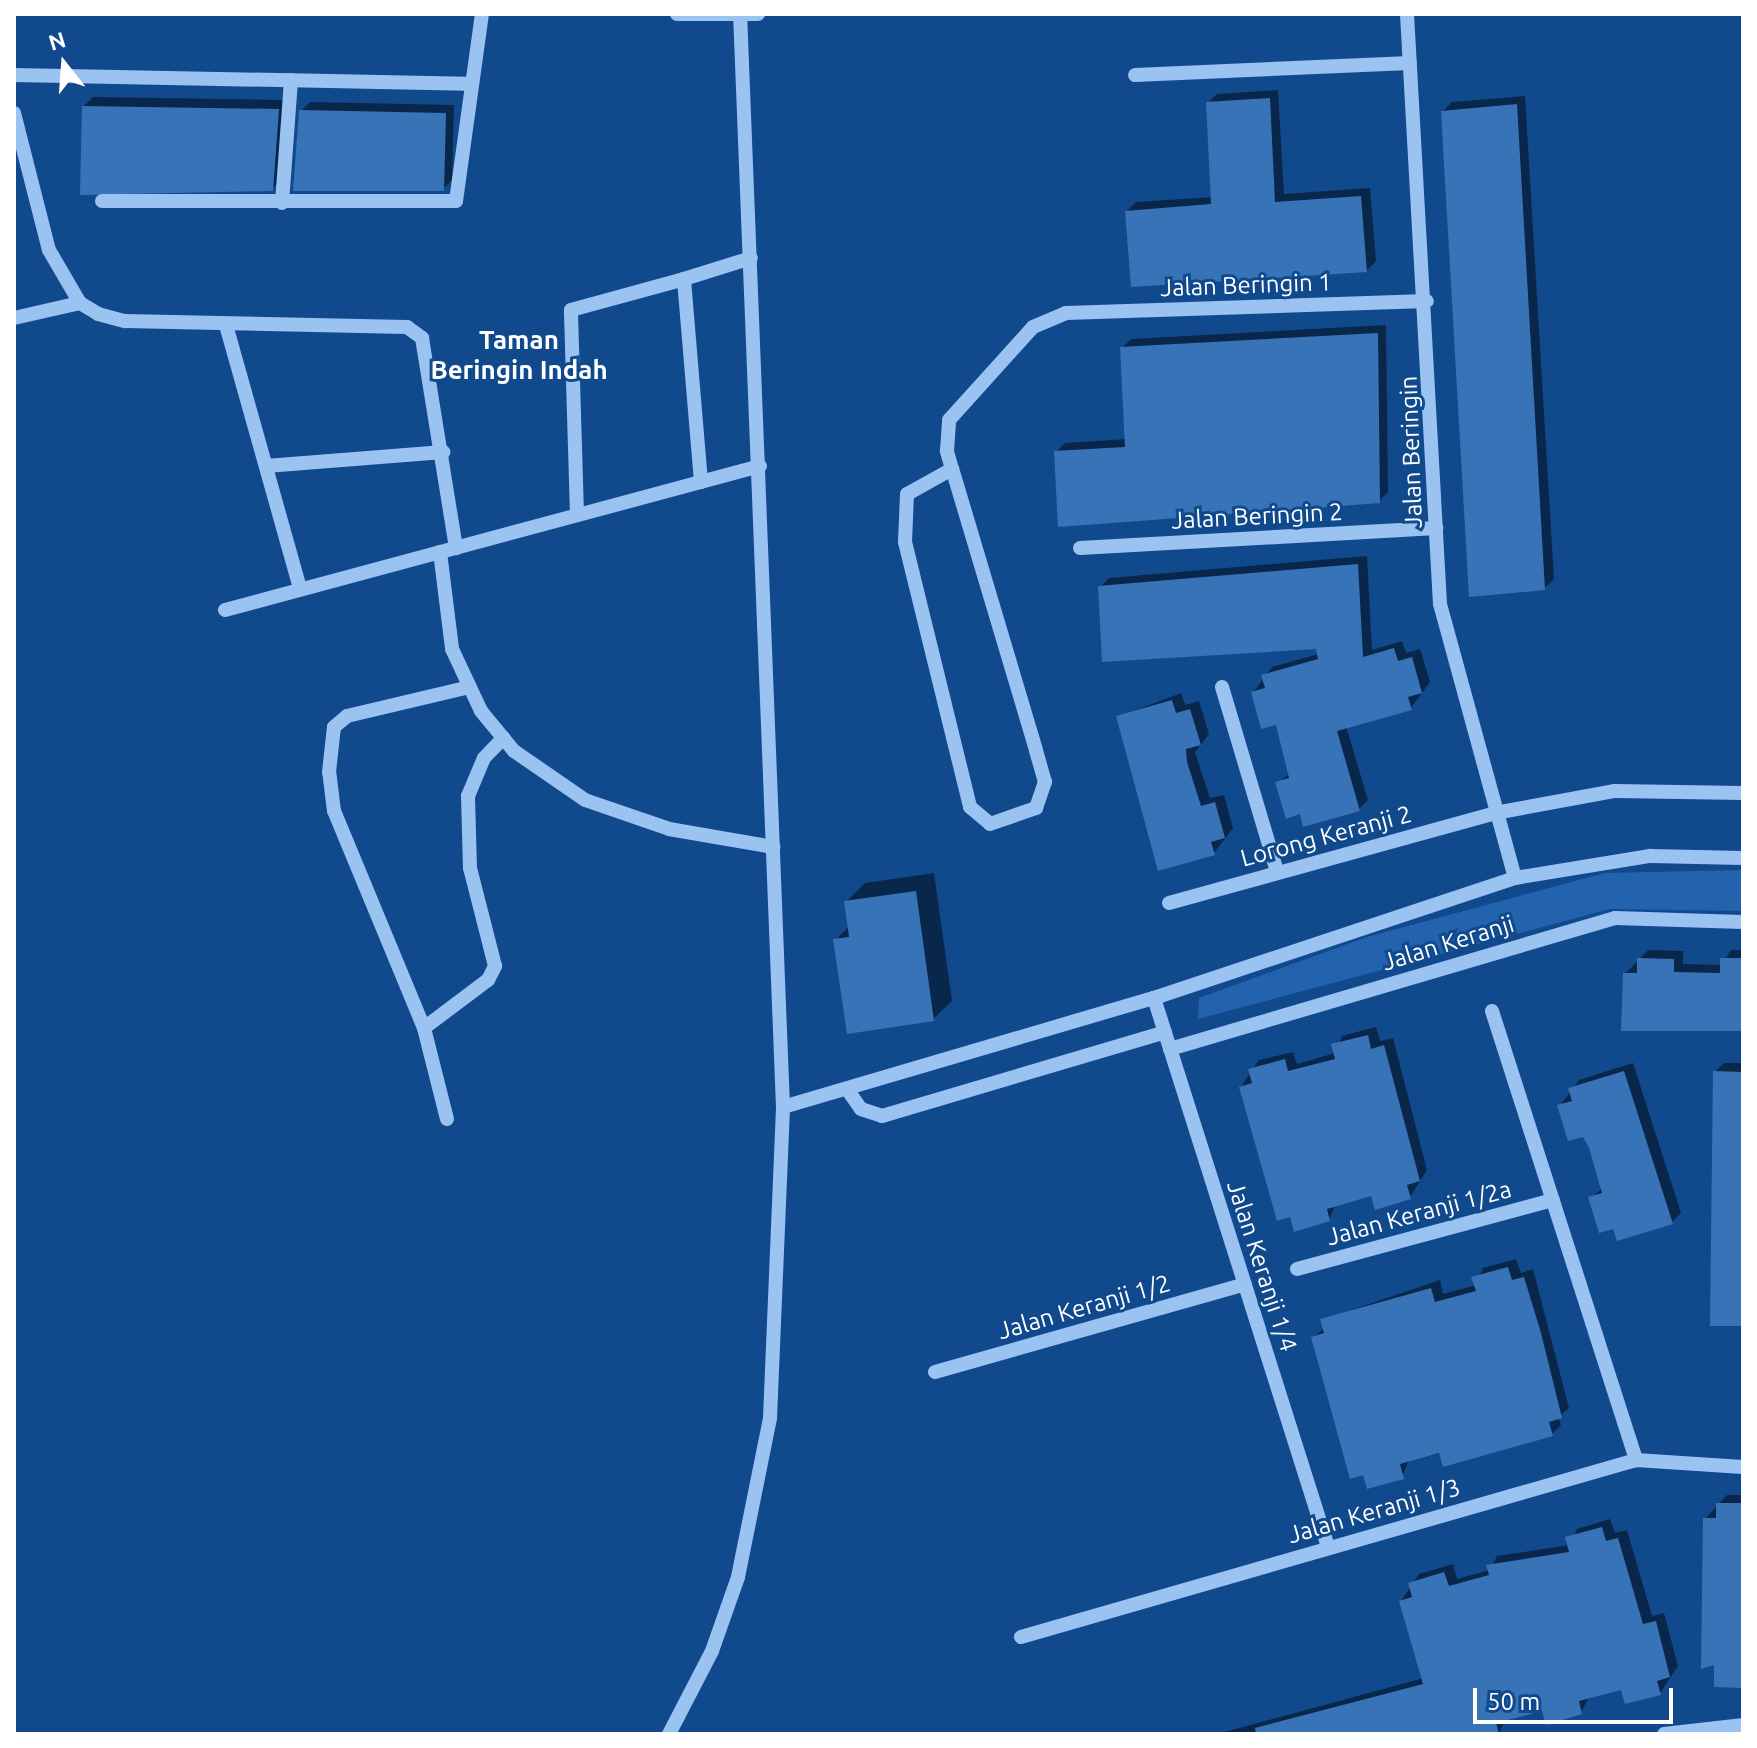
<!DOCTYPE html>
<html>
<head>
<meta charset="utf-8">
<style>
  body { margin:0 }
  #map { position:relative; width:1757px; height:1748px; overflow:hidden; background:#11498d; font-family:Ubuntu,sans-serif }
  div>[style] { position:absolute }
  .green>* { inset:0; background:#2363ad }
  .shadow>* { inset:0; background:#0007 }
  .building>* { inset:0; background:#3973b7 }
  .minor>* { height:14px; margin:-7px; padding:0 7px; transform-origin:7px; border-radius:7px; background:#9ac3f2 }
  span { translate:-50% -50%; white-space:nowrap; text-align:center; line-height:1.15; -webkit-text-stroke:6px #11498d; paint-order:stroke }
  .street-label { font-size:24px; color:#fff }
  .neighbourhood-label { font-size:26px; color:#fff; font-weight:700 }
  .frame { position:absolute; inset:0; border:16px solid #fff; pointer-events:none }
  .north { position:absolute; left:24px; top:24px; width:80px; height:80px; -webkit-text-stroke:6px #11498d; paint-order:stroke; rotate:343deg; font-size:22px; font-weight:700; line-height:32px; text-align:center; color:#fff }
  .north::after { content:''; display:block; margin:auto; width:28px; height:36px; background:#fff; clip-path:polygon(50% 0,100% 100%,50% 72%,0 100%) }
  .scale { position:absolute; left:1473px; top:1688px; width:200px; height:36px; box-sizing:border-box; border:4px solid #fff; border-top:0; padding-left:10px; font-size:24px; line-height:28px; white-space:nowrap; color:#fff; -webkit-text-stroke:6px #11498d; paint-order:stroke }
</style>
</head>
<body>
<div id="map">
  <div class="green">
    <i style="clip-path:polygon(1743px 870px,1743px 911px,1610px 909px,1198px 1019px,1199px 998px,1367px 937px,1605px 873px)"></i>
  </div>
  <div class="shadow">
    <i style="clip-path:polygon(1278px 90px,1284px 194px,1370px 188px,1376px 261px,1367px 270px,1127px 211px,1136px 202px,1213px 197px,1208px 103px,1217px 94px)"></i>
    <i style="clip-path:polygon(1525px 96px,1554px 579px,1545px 588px,1443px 111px,1452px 102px)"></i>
    <i style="clip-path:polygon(93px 97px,283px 100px,281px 180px,272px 189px,84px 106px)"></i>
    <i style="clip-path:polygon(310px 102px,454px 105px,452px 180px,443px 189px,301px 111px)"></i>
    <i style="clip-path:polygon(1386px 325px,1388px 492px,1379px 501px,1056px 452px,1065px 443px,1127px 439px,1122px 348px,1131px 339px)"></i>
    <i style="clip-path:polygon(1367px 556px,1372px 650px,1402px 641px,1406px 653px,1420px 649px,1430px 682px,1411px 708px,1346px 726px,1368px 800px,1359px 809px,1301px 812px,1278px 783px,1290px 773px,1277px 722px,1253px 693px,1272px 667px,1319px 654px,1318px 647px,1100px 587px,1109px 578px)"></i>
    <i style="clip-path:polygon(1181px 693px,1185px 705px,1199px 701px,1209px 734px,1195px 752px,1210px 798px,1224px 795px,1233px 828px,1214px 853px,1118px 717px)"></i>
    <i style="clip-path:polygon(934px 873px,952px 1001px,933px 1019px,836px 940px,849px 926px,846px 902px,865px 883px)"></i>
    <i style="clip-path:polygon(1648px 950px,1683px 951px,1683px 964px,1722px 965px,1731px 950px,1743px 950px,1743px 1030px,1625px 974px)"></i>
    <i style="clip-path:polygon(1376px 1027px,1380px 1041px,1393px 1038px,1427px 1170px,1410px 1197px,1372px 1193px,1336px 1204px,1329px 1219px,1241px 1087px,1259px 1060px,1293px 1052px,1297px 1064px,1335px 1053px,1342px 1036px)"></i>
    <i style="clip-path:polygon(1633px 1063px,1681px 1213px,1672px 1222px,1615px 1226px,1590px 1198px,1603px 1188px,1584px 1134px,1560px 1106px,1579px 1080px)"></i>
    <i style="clip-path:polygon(1724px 1063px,1743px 1063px,1743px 1324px,1715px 1072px)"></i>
    <i style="clip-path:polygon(1516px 1259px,1521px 1273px,1533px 1269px,1569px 1408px,1558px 1417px,1561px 1425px,1552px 1434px,1409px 1459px,1402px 1477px,1313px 1338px,1324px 1328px,1322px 1320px,1440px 1280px,1443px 1294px,1476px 1285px,1483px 1268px)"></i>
    <i style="clip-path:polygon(1727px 1495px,1743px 1495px,1743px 1574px,1705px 1519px)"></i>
    <i style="clip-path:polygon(1610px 1519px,1615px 1533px,1627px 1530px,1652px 1616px,1664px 1613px,1678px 1666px,1660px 1693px,1622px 1687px,1589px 1697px,1581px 1712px,1543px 1708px,1506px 1718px,1499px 1734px,1217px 1734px,1424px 1678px,1401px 1601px,1419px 1574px,1453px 1564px,1457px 1579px,1490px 1570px,1497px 1556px,1570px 1545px,1577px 1529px)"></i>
  </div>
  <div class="building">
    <i style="clip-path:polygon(1270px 98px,1275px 202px,1361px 196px,1367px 272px,1131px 287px,1125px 211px,1211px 204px,1206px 102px)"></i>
    <i style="clip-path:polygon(1517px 104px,1545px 590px,1469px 597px,1441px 111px)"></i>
    <i style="clip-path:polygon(82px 106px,279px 109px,273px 191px,80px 195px)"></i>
    <i style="clip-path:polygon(299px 110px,446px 113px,444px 191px,293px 191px)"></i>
    <i style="clip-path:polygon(1378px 333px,1380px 503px,1058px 527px,1054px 451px,1125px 447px,1120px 347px)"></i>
    <i style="clip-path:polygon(1358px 564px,1363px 657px,1394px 648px,1398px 661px,1412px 657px,1422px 693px,1408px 697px,1412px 710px,1337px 731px,1360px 811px,1303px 827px,1300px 814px,1286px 819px,1275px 782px,1289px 778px,1276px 725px,1261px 729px,1251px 692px,1265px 688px,1261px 675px,1318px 659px,1316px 649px,1102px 662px,1098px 586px)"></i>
    <i style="clip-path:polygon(1172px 700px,1176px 713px,1190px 709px,1201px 745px,1186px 749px,1187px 762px,1201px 806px,1215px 802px,1225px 838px,1211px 842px,1215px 855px,1158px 871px,1116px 716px)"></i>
    <i style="clip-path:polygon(916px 891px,934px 1021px,847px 1034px,833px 939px,849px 937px,844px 901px)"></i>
    <i style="clip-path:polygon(1637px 958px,1674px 959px,1674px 972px,1720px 973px,1720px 958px,1743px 958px,1743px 1031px,1621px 1031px,1623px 973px,1637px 973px)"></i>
    <i style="clip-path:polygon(1368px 1035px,1371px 1049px,1384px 1045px,1420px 1181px,1407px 1185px,1411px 1199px,1375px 1210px,1371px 1196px,1327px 1209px,1330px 1221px,1294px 1232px,1290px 1217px,1277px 1221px,1239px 1087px,1252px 1083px,1248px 1069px,1285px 1059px,1288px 1071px,1335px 1059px,1331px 1044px)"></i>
    <i style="clip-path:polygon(1624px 1071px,1673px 1224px,1617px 1241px,1613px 1229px,1599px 1233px,1588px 1197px,1602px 1193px,1589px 1148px,1583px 1137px,1568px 1141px,1557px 1105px,1572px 1101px,1568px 1088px)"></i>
    <i style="clip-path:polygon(1713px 1071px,1743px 1072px,1743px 1326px,1710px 1326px)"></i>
    <i style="clip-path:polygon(1508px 1267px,1512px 1280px,1524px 1277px,1541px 1333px,1562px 1418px,1549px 1422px,1553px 1436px,1443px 1467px,1439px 1453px,1400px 1464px,1404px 1479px,1367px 1489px,1363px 1475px,1350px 1479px,1311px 1337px,1324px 1333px,1320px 1319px,1431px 1288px,1435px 1302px,1476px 1291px,1471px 1277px)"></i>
    <i style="clip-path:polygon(1716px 1503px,1743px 1503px,1743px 1688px,1714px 1687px,1714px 1665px,1701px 1669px,1703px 1518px,1716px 1518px)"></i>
    <i style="clip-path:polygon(1602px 1527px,1606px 1541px,1618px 1538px,1643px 1624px,1656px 1621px,1670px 1677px,1657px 1681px,1661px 1695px,1625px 1704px,1621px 1690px,1579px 1701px,1582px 1714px,1546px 1725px,1542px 1711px,1496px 1723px,1499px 1734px,1256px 1734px,1255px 1728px,1423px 1684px,1399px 1601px,1412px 1597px,1408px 1583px,1444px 1572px,1449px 1586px,1489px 1575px,1486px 1565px,1569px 1552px,1565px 1537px)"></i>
  </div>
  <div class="minor">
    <i style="left:677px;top:14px;width:81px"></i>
    <i style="left:1407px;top:14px;width:591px;rotate:86.8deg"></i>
    <i style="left:1440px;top:604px;width:284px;rotate:74.7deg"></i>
    <i style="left:14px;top:75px;width:453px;rotate:1.1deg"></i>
    <i style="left:1135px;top:75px;width:275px;rotate:-2.5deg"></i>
    <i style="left:14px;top:113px;width:141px;rotate:75.7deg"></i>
    <i style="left:49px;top:250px;width:61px;rotate:59.7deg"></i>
    <i style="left:80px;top:303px;width:21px;rotate:31deg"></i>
    <i style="left:98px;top:314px;width:28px;rotate:15deg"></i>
    <i style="left:125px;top:321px;width:282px;rotate:1.2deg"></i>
    <i style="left:407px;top:327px;width:19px;rotate:36deg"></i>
    <i style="left:422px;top:338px;width:213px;rotate:80.8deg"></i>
    <i style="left:102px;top:201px;width:354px"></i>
    <i style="left:456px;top:201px;width:189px;rotate:-82.1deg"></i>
    <i style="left:282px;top:203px;width:123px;rotate:-85.8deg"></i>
    <i style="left:14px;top:318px;width:68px;rotate:-12.8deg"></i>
    <i style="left:226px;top:325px;width:274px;rotate:74.3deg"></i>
    <i style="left:266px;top:466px;width:178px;rotate:-4.5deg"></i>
    <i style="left:952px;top:469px;width:51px;rotate:150.9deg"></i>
    <i style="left:907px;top:494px;width:48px;rotate:92.4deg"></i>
    <i style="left:905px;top:542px;width:273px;rotate:76.2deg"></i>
    <i style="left:970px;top:807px;width:26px;rotate:40deg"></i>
    <i style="left:990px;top:824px;width:49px;rotate:-19.2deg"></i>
    <i style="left:1036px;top:808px;width:28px;rotate:-71deg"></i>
    <i style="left:1045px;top:782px;width:33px;rotate:-106deg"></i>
    <i style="left:1036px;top:750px;width:293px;rotate:-106.6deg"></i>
    <i style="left:952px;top:469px;width:19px;rotate:-106deg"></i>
    <i style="left:947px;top:451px;width:31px;rotate:-86deg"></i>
    <i style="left:949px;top:420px;width:125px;rotate:-47.9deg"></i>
    <i style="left:1033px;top:327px;width:36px;rotate:-23deg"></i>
    <i style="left:1066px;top:313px;width:361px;rotate:-1.9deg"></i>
    <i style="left:701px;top:482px;width:204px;rotate:-94.8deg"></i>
    <i style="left:684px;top:279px;width:70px;rotate:-17.4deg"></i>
    <i style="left:577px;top:515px;width:205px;rotate:-91.7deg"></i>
    <i style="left:571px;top:310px;width:117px;rotate:-15.3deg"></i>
    <i style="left:1080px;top:548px;width:357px;rotate:-3.2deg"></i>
    <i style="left:440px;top:552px;width:98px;rotate:82.9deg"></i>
    <i style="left:452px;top:649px;width:68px;rotate:64.9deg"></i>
    <i style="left:481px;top:711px;width:52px;rotate:50.5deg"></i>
    <i style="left:514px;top:751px;width:86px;rotate:34.6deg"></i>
    <i style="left:585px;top:800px;width:89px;rotate:19deg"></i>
    <i style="left:669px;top:829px;width:106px;rotate:9.8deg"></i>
    <i style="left:225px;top:610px;width:554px;rotate:-15.06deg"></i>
    <i style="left:1222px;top:687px;width:193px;rotate:73.4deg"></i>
    <i style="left:1169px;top:903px;width:338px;rotate:-15.4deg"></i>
    <i style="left:1495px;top:813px;width:122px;rotate:-10.4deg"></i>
    <i style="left:1615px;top:791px;width:128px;rotate:0.9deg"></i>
    <i style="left:1154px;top:998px;width:576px;rotate:72.41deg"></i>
    <i style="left:1492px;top:1011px;width:472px;rotate:72.2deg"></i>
    <i style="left:424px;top:1028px;width:80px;rotate:-36.9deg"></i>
    <i style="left:488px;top:980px;width:16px;rotate:-63deg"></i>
    <i style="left:495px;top:966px;width:101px;rotate:-104.3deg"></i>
    <i style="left:470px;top:868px;width:72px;rotate:-91.6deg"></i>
    <i style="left:468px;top:796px;width:41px;rotate:-67.2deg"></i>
    <i style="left:484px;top:758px;width:28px;rotate:-46deg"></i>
    <i style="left:1170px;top:1049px;width:464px;rotate:-16.4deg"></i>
    <i style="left:1615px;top:918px;width:128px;rotate:1.8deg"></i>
    <i style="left:847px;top:1089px;width:24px;rotate:55deg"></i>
    <i style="left:861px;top:1109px;width:22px;rotate:18deg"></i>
    <i style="left:882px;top:1116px;width:295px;rotate:-16.5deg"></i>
    <i style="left:783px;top:1107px;width:387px;rotate:-16.4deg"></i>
    <i style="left:1154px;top:998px;width:380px;rotate:-18.4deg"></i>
    <i style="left:1515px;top:878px;width:137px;rotate:-9.3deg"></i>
    <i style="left:1650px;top:856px;width:93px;rotate:1.2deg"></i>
    <i style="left:447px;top:1119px;width:94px;rotate:-104.2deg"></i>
    <i style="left:424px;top:1028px;width:235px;rotate:-112.5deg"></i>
    <i style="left:334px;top:811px;width:39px;rotate:-97deg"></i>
    <i style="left:329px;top:772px;width:45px;rotate:-83.7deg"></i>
    <i style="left:334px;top:727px;width:17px;rotate:-40deg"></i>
    <i style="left:347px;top:716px;width:126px;rotate:-13.3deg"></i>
    <i style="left:1297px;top:1269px;width:265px;rotate:-15.1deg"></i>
    <i style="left:935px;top:1372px;width:322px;rotate:-15.8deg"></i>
    <i style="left:1021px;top:1637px;width:640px;rotate:-16.06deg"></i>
    <i style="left:1636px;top:1460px;width:107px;rotate:3.7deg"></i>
    <i style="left:669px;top:1734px;width:93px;rotate:-62.6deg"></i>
    <i style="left:712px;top:1651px;width:78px;rotate:-70.6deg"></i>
    <i style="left:738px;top:1577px;width:162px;rotate:-78.6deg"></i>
    <i style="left:770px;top:1418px;width:311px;rotate:-87.6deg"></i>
    <i style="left:783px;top:1107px;width:1094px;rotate:-92.25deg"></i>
    <i style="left:1664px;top:1734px;width:80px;rotate:-6.5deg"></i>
  </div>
  <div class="street-label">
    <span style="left:1246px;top:285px;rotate:-2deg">Jalan Beringin 1</span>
    <span style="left:1411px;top:452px;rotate:-92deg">Jalan Beringin</span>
    <span style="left:1257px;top:516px;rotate:-3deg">Jalan Beringin 2</span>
    <span style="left:1326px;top:836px;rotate:-15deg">Lorong Keranji 2</span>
    <span style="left:1448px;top:943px;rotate:-17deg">Jalan Keranji</span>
    <span style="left:1419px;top:1213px;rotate:-15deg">Jalan Keranji 1/2a</span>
    <span style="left:1262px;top:1266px;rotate:72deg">Jalan Keranji 1/4</span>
    <span style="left:1084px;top:1307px;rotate:-16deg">Jalan Keranji 1/2</span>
    <span style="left:1374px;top:1511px;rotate:-16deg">Jalan Keranji 1/3</span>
  </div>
  <div class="neighbourhood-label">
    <span style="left:519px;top:355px">Taman<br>Beringin Indah</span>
  </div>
  <div class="frame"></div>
  <div class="north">N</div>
  <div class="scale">50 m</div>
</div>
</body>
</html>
